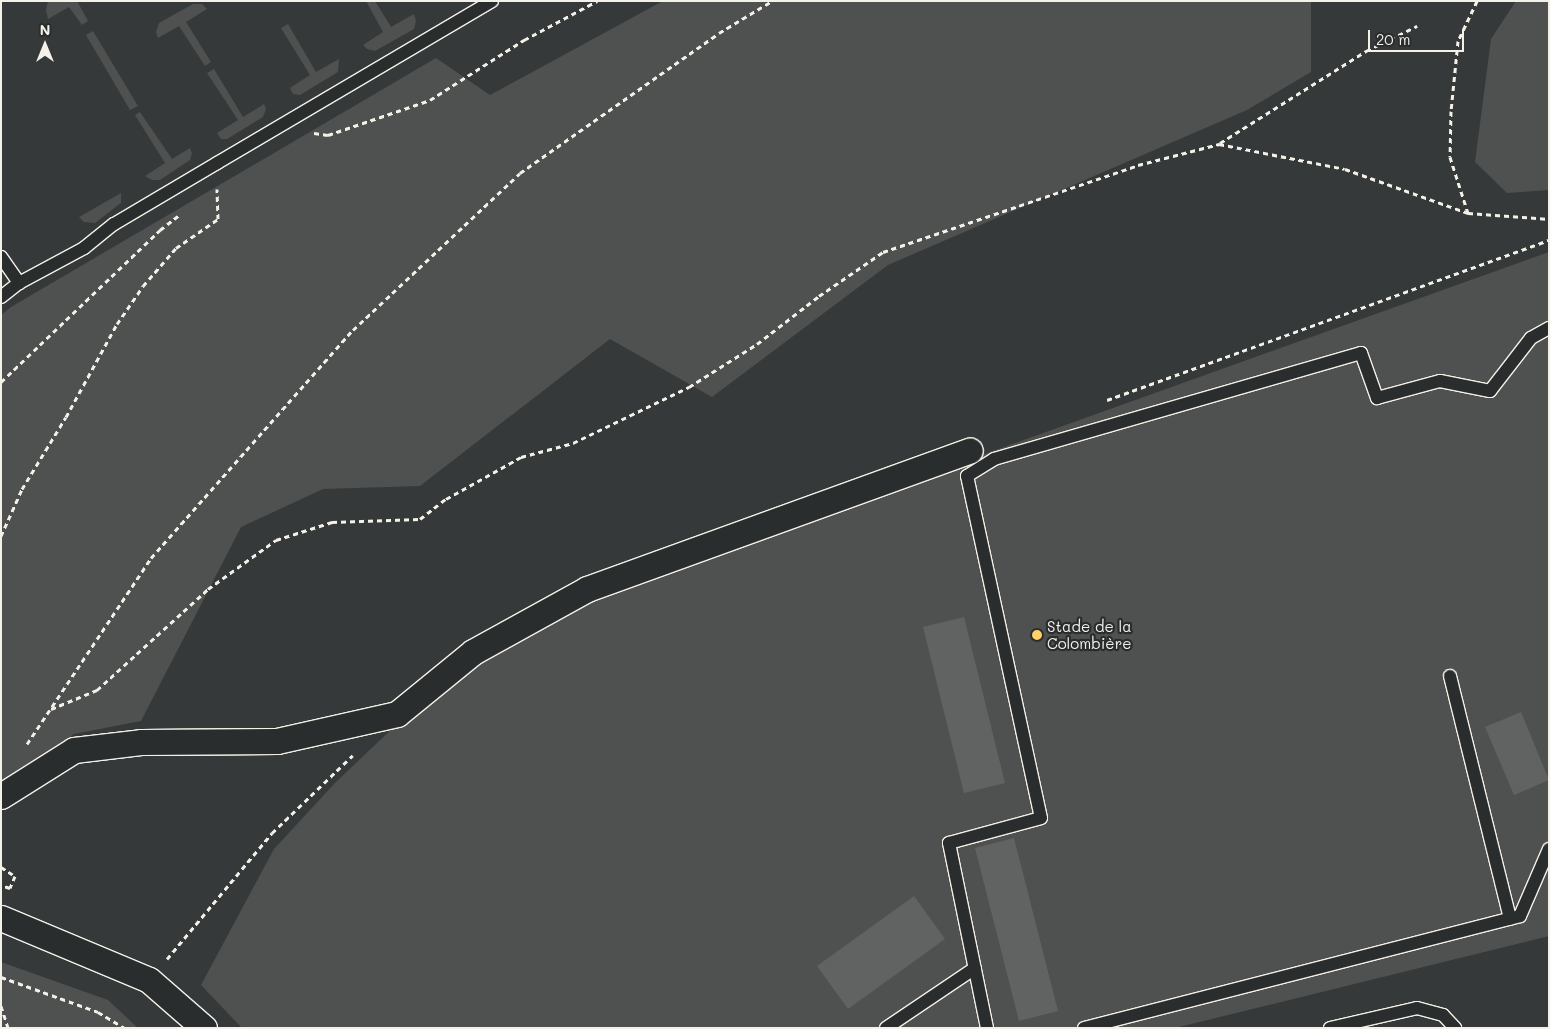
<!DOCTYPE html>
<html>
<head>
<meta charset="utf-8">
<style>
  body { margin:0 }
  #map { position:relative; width:1550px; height:1029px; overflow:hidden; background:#363939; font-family:Mali,sans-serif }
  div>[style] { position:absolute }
  .green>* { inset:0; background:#4e514f }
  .building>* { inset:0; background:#616362 }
  .path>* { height:3px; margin-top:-1.5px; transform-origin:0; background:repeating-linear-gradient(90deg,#f4f1e8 0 5px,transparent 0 9px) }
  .roads { filter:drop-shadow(1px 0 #f4f1e8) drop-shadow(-1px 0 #f4f1e8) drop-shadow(0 1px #f4f1e8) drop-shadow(0 -1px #f4f1e8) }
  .service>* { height:12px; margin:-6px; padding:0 6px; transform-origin:6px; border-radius:6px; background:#2a2d2e }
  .minor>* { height:25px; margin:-12.5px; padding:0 12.5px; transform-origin:12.5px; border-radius:12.5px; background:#2a2d2e }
  .dots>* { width:14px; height:14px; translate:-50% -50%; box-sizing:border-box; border:2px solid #2a2d2e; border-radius:50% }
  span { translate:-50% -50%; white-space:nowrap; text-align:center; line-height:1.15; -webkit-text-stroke:4.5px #2a2d2e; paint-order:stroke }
  .poi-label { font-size:15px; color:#f4f1e8 }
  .left { translate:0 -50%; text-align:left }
  .frame { position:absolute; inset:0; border:2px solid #f4f1e8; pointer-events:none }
  .north { position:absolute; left:20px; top:20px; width:50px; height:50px; -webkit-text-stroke:4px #2a2d2e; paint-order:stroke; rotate:0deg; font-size:14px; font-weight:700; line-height:20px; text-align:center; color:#f4f1e8 }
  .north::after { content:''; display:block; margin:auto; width:18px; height:22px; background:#f4f1e8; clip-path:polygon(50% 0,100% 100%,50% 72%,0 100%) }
  .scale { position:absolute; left:1368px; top:30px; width:96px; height:22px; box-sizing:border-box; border:2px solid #f4f1e8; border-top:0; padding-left:6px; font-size:15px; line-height:18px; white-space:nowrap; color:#f4f1e8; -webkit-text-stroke:4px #2a2d2e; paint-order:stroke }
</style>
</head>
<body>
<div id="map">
  <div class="green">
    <i style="clip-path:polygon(48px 1px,77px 1px,88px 21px,82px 25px,69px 7px,48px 19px,46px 10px)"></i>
    <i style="clip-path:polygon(366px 1px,375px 1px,391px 27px,414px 14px,416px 21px,414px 29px,375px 51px,367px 49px,363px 45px,383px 32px)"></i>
    <i style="clip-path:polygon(663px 1px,1311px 1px,1311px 72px,1247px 110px,888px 265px,712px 397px,610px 339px,420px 486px,323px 489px,241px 527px,141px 721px,74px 734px,1px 789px,1px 315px,11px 307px,436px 58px,490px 95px)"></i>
    <i style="clip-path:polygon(1516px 1px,1549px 1px,1549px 190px,1507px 193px,1475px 162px,1491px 39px)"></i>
    <i style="clip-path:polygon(193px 4px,202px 4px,207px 9px,186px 22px,211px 62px,205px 66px,179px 26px,158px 38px,156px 32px,159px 23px)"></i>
    <i style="clip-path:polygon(288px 24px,316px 72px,339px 59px,338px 72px,300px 95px,293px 94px,290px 88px,310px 75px,281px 28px)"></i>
    <i style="clip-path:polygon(93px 31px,138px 106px,130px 110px,86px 35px)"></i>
    <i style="clip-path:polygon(214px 69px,243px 117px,264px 104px,266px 109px,263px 117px,227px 139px,221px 139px,217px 133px,238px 120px,207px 73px)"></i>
    <i style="clip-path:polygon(140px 112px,172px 159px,190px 148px,192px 153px,190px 160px,160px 180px,152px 180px,145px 176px,165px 163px,135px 115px)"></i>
    <i style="clip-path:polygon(121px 193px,121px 203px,95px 223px,84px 222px,79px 217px)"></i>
    <i style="clip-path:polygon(1549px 252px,1549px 936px,1175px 1028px,242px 1028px,201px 985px,274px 849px,335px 783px,441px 682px,610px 588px)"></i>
    <i style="clip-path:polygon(1px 962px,108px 1000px,138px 1028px,1px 1028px)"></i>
  </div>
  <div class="building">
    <i style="clip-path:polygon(964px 617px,1005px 783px,964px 793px,923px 627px)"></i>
    <i style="clip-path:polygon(1521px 712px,1549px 780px,1514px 795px,1485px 727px)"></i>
    <i style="clip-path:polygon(1014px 838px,1058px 1011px,1019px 1021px,975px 848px)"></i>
    <i style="clip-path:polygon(914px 896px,945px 939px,848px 1009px,817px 966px)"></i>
  </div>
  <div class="path">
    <i style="left:1477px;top:1px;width:44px;rotate:115.4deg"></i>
    <i style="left:1458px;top:41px;width:70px;rotate:95.7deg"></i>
    <i style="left:1451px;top:111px;width:46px;rotate:91.2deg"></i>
    <i style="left:1450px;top:157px;width:59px;rotate:72.2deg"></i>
    <i style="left:1468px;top:213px;width:81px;rotate:4.2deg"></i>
    <i style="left:314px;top:133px;width:14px;rotate:8deg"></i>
    <i style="left:328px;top:135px;width:108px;rotate:-18.9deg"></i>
    <i style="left:430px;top:100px;width:112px;rotate:-32.6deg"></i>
    <i style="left:524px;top:40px;width:83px;rotate:-28.1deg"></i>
    <i style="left:1220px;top:143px;width:173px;rotate:-32.2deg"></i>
    <i style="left:1366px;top:51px;width:57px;rotate:-26.1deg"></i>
    <i style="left:1px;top:382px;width:220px;rotate:-43.7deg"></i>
    <i style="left:160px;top:230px;width:24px;rotate:-38deg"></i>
    <i style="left:1107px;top:400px;width:470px;rotate:-19.9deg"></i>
    <i style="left:1px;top:536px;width:51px;rotate:-65.9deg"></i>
    <i style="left:22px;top:489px;width:84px;rotate:-58.6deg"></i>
    <i style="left:66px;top:417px;width:106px;rotate:-61.3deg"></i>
    <i style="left:117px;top:324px;width:46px;rotate:-55.6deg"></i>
    <i style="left:143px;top:286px;width:50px;rotate:-49deg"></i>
    <i style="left:176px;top:248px;width:51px;rotate:-34.6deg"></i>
    <i style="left:218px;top:219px;width:30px;rotate:-92deg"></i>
    <i style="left:51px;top:709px;width:50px;rotate:-22.4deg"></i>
    <i style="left:97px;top:690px;width:150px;rotate:-42.3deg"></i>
    <i style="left:208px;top:589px;width:84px;rotate:-35.8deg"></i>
    <i style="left:276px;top:540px;width:59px;rotate:-17.8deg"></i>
    <i style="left:332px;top:522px;width:88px;rotate:-2deg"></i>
    <i style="left:420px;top:519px;width:33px;rotate:-38deg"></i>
    <i style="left:446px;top:499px;width:86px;rotate:-29.2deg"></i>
    <i style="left:521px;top:457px;width:54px;rotate:-15.1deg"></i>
    <i style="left:573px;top:443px;width:129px;rotate:-25.8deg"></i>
    <i style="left:689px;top:387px;width:80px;rotate:-32.3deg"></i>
    <i style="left:757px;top:344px;width:78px;rotate:-37.7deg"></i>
    <i style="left:819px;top:296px;width:78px;rotate:-34.5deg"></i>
    <i style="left:883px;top:252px;width:269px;rotate:-18.8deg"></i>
    <i style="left:1138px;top:165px;width:84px;rotate:-14.5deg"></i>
    <i style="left:1219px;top:144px;width:128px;rotate:11.2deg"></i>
    <i style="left:1345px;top:169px;width:131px;rotate:19.7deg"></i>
    <i style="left:27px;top:744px;width:224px;rotate:-56.3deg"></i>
    <i style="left:151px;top:558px;width:305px;rotate:-48.5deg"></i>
    <i style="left:353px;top:330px;width:229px;rotate:-43.2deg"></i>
    <i style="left:520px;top:173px;width:243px;rotate:-35.1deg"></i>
    <i style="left:719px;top:33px;width:62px;rotate:-31.1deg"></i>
    <i style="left:1px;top:867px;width:17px;rotate:33deg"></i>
    <i style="left:15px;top:876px;width:13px;rotate:113deg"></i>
    <i style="left:10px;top:888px;width:9px;rotate:-162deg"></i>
    <i style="left:167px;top:959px;width:164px;rotate:-50.2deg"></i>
    <i style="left:272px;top:833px;width:112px;rotate:-43.9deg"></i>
    <i style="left:1px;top:977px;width:103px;rotate:19.8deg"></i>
    <i style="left:98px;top:1012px;width:31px;rotate:31deg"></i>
    <i style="left:1px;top:1006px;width:23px;rotate:72deg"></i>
  </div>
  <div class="roads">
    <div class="service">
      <i style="left:1px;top:257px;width:32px;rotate:55deg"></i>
      <i style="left:1px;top:297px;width:23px;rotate:-38deg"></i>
      <i style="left:19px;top:283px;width:74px;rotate:-28.3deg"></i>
      <i style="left:84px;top:248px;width:38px;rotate:-39deg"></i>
      <i style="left:114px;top:224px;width:120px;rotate:-30.6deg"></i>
      <i style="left:217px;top:163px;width:319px;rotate:-30.5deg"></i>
      <i style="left:1450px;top:676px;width:250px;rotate:76.1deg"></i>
      <i style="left:886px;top:1028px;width:107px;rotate:-34deg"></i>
      <i style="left:987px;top:1028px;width:189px;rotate:-101.6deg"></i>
      <i style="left:949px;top:843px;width:95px;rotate:-15.2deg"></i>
      <i style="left:1041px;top:818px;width:350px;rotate:-102.2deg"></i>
      <i style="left:967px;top:476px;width:32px;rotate:-32deg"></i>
      <i style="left:994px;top:459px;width:382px;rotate:-16.1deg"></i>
      <i style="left:1361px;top:353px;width:48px;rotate:70.4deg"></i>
      <i style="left:1377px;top:398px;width:65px;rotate:-15.1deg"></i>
      <i style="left:1440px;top:381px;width:51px;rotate:11.3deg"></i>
      <i style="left:1490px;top:391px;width:67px;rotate:-52.3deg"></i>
      <i style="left:1531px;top:338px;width:21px;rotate:-29deg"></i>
      <i style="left:1084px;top:1028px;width:450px;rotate:-14.4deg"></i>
      <i style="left:1520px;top:916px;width:73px;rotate:-66.6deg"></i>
      <i style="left:1330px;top:1028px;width:89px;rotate:-12.9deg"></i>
      <i style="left:1417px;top:1008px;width:27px;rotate:15deg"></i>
      <i style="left:1443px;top:1015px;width:18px;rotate:47deg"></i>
    </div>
    <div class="minor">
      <i style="left:1px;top:796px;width:86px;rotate:-32.2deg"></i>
      <i style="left:74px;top:750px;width:67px;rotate:-6.8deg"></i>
      <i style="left:141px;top:742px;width:136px;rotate:-0.4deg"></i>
      <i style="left:277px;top:741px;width:123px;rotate:-12.7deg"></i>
      <i style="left:397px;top:714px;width:98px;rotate:-39.2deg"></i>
      <i style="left:473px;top:652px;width:130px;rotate:-28.9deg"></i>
      <i style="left:587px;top:589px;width:407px;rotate:-19.9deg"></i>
      <i style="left:1px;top:918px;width:160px;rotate:22.7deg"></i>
      <i style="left:149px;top:980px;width:73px;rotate:41.1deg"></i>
    </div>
  </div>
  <div class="dots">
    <i style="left:1037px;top:635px;background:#ffd166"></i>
  </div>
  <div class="poi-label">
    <span class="left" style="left:1047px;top:635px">Stade de la<br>Colombière</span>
  </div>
  <div class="frame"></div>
  <div class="north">N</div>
  <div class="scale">20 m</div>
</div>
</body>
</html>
